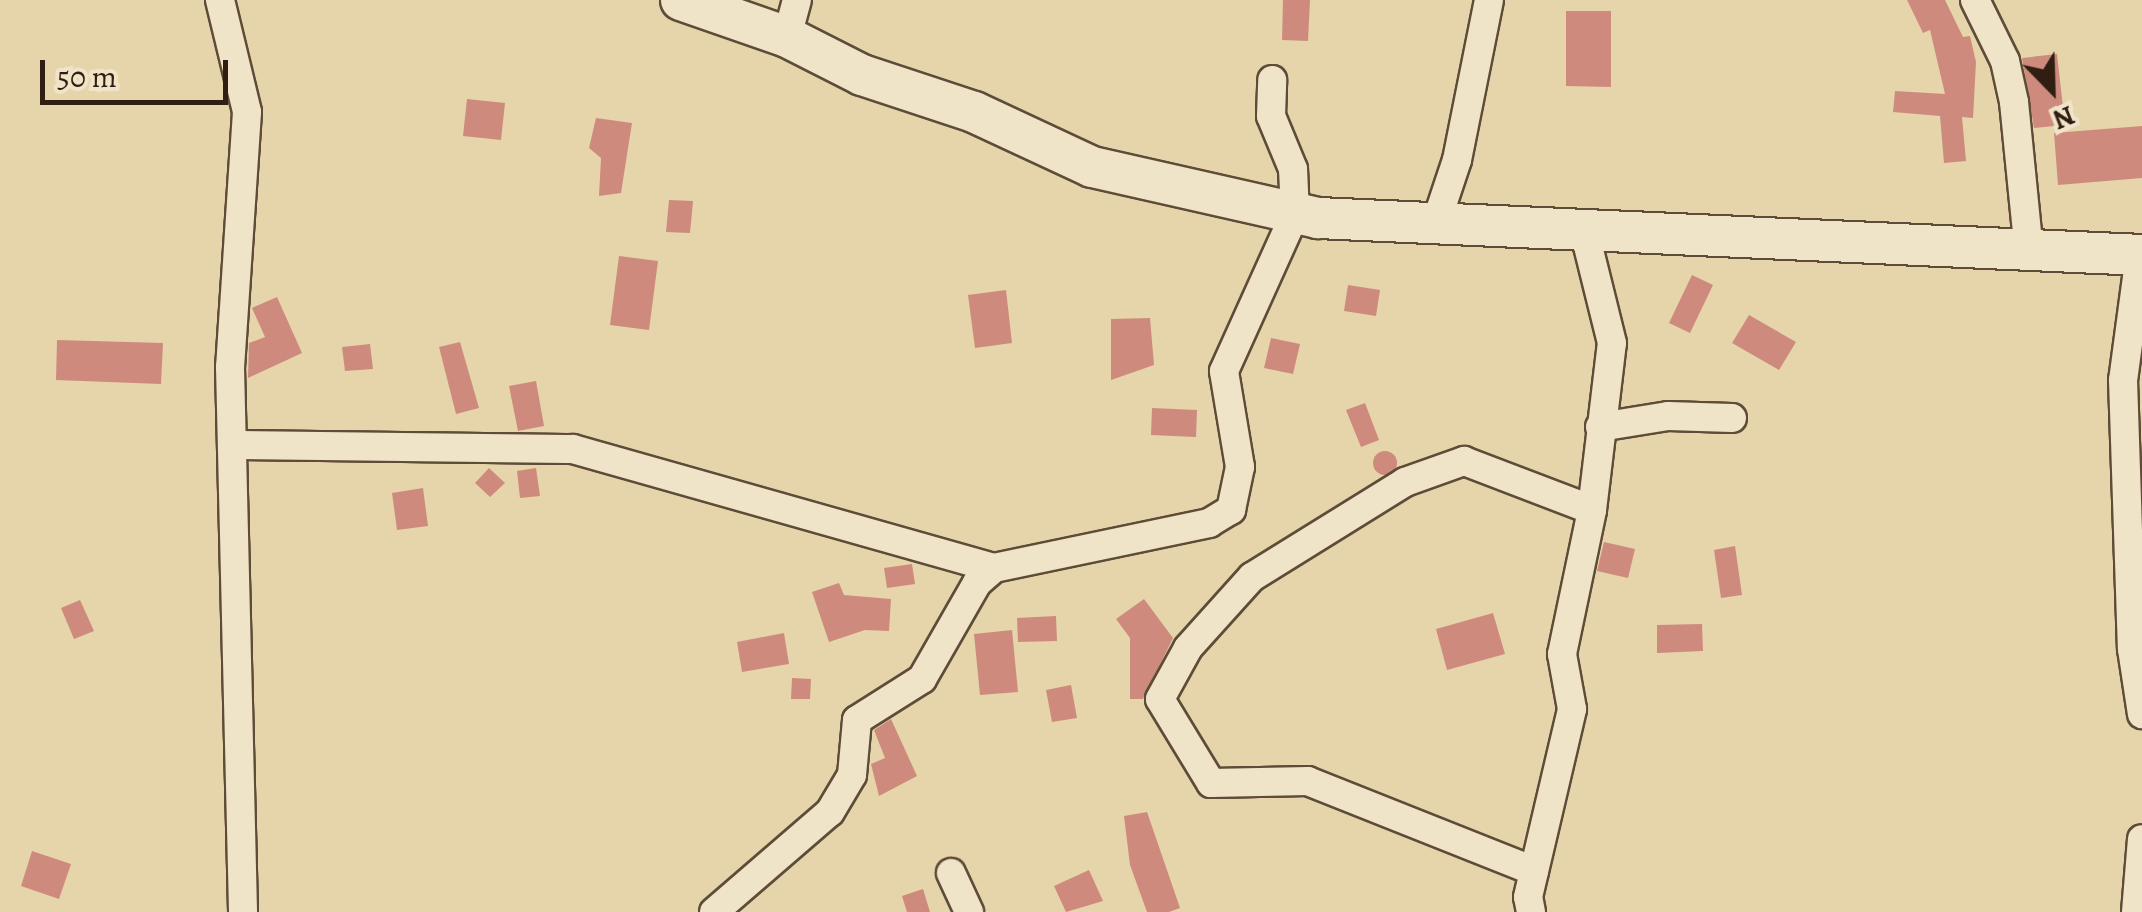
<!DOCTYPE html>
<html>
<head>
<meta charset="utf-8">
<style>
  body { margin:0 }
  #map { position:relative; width:2142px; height:912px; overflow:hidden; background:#e6d4ab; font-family:Alegreya,serif }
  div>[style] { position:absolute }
  .building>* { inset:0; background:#ce8b7d }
  .round { border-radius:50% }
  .roads { filter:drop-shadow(2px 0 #5e4c38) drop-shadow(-2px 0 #5e4c38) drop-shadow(0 2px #5e4c38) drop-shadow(0 -2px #5e4c38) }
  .street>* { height:28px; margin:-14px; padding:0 14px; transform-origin:14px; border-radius:14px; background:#efe3c8 }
  .secondary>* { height:40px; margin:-20px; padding:0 20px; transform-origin:20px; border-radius:20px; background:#efe3c8 }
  span { translate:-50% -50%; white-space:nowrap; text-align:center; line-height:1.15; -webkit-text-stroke:10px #efe3c8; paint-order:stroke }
  .north { position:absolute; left:2002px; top:40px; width:100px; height:100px; -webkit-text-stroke:8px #efe3c8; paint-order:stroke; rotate:157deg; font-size:28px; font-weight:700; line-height:40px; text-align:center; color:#301e12 }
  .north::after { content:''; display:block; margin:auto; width:35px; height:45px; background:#301e12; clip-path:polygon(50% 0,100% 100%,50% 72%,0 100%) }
  .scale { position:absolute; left:40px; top:60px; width:188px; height:45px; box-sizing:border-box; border:5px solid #301e12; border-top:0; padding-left:12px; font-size:30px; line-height:35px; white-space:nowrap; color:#301e12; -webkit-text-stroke:8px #efe3c8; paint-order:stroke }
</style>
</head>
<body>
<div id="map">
  <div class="building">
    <i style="clip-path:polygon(1283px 0,1310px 0,1308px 41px,1282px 40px)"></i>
    <i style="clip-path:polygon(1907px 0,1945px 0,1963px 37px,1970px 36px,1976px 62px,1973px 118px,1962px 117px,1966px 161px,1944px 163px,1940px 116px,1893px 112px,1895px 91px,1945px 94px,1930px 30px,1923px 33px)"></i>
    <i style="clip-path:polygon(1566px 11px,1611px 11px,1611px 87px,1566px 86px)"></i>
    <i style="clip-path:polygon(2057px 54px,2065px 125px,2034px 128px,2022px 58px)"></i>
    <i style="clip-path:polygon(467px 99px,505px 103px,501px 140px,463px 136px)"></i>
    <i style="clip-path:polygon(596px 118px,632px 123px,621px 193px,599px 196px,601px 158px,589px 148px)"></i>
    <i style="clip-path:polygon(2142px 126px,2142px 178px,2058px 185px,2054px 133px)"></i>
    <i style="clip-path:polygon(669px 200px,693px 201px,690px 233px,666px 232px)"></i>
    <i style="clip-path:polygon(619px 256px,658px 261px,649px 330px,610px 325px)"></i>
    <i style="clip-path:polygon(1692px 275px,1713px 285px,1690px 333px,1669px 323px)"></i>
    <i style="clip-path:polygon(1348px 285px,1380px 290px,1376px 316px,1344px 311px)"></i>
    <i style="clip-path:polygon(1006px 290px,1012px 343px,975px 348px,968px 295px)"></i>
    <i style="clip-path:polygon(277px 297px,302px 353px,248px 378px,249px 343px,265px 337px,252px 308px)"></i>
    <i style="clip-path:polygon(1749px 315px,1796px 342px,1779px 370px,1732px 343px)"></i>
    <i style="clip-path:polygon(1150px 318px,1154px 365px,1111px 380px,1111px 319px)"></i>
    <i style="clip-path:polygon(1271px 338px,1300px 344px,1293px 374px,1264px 368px)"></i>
    <i style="clip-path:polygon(57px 340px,163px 343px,161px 384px,56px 380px)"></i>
    <i style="clip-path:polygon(460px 342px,479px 408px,456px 414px,439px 347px)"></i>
    <i style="clip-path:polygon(370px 344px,373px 369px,345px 371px,342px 347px)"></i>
    <i style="clip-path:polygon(536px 381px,544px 426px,518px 431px,509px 386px)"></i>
    <i style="clip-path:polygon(1365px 403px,1379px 440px,1361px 447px,1346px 410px)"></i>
    <i style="clip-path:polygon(1152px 408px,1197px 410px,1196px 437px,1151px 435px)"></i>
    <i class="round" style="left:1373px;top:451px;width:24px;height:24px"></i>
    <i style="clip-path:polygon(489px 468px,505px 483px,490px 497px,475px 483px)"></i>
    <i style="clip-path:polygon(536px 468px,540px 496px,520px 498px,517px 471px)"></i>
    <i style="clip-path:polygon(423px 488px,428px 526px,397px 530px,392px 493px)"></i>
    <i style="clip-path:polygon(1604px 542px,1635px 549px,1628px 578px,1597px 571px)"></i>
    <i style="clip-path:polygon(1735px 546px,1742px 595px,1721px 598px,1714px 550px)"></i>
    <i style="clip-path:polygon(912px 564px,915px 584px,887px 588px,884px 568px)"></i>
    <i style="clip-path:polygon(839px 583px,844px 595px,891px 599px,889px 631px,865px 630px,829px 642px,812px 592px)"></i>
    <i style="clip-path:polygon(1144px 599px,1173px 638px,1143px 699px,1130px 699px,1130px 638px,1116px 619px)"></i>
    <i style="clip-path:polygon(80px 600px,94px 631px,74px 639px,61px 608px)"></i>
    <i style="clip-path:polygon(1493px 613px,1505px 654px,1447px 670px,1436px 629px)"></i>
    <i style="clip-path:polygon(1056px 616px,1057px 641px,1018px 642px,1017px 618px)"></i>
    <i style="clip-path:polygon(1702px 624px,1703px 651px,1657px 653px,1657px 625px)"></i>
    <i style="clip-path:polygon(1012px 630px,1018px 692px,980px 695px,974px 634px)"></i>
    <i style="clip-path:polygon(784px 633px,789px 664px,742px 672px,737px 642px)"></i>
    <i style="clip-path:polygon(792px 678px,811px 679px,810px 699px,791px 699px)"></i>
    <i style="clip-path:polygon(1071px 685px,1077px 718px,1052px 722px,1046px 690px)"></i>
    <i style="clip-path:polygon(891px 719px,917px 776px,879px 796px,871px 764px,885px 758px,874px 730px)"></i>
    <i style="clip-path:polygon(1147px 812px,1180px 908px,1169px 912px,1147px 912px,1130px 865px,1124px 816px)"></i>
    <i style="clip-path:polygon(32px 851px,71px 864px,59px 899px,21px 886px)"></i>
    <i style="clip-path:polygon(1089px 870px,1103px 901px,1066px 912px,1054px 886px)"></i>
    <i style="clip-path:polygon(923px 889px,930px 912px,907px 912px,902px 896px)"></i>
  </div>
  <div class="roads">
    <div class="street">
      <i style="left:220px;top:0;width:115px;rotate:76.4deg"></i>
      <i style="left:247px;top:112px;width:256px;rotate:93.8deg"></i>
      <i style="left:230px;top:367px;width:545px;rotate:88.63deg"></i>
      <i style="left:1975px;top:0;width:68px;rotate:63.8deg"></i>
      <i style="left:2005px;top:61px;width:42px;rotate:77.6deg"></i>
      <i style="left:2014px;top:102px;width:151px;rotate:84.3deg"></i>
      <i style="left:787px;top:37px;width:38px;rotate:-75deg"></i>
      <i style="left:1437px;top:220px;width:63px;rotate:-71.6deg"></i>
      <i style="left:1457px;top:160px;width:163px;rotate:-78.7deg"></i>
      <i style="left:2140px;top:255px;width:126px;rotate:97.7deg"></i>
      <i style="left:2123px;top:380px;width:269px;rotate:88.1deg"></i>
      <i style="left:2132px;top:649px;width:66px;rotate:81.3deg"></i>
      <i style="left:1600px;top:427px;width:69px;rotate:-9.2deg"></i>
      <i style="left:1668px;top:416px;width:64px;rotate:1.8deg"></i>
      <i style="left:232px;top:445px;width:341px;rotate:0.7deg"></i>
      <i style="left:573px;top:449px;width:437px;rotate:15.8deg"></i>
      <i style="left:1534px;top:871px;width:243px;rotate:-158.3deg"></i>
      <i style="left:1308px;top:781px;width:97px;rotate:178.8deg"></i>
      <i style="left:1211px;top:783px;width:98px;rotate:-121.3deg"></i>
      <i style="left:1160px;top:699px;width:58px;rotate:-61.2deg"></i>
      <i style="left:1188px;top:648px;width:96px;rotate:-48deg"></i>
      <i style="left:1252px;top:577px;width:180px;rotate:-31.8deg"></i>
      <i style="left:1405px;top:482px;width:63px;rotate:-19.6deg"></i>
      <i style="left:1464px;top:461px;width:137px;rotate:20.9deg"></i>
      <i style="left:951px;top:873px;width:43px;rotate:65.2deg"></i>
      <i style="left:714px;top:912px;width:153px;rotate:-40.8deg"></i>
      <i style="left:830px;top:812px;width:43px;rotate:-59.3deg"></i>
      <i style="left:852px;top:775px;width:55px;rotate:-84.8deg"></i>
      <i style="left:857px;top:720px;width:77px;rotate:-32.2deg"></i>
      <i style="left:922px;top:679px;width:111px;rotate:-60.2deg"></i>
      <i style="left:977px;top:583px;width:23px;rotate:-41deg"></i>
      <i style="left:994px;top:568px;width:220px;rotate:-11.8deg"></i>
      <i style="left:1209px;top:523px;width:26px;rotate:-31deg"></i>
      <i style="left:1231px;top:510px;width:44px;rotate:-78.2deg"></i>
      <i style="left:1240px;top:467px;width:97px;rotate:-99.5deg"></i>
      <i style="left:1224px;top:371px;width:172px;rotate:-65.7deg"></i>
      <i style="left:1295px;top:214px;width:45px;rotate:-92.5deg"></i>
      <i style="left:1293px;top:169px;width:57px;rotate:-112.5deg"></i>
      <i style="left:1271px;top:116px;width:36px;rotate:-88deg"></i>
      <i style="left:1531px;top:912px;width:15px;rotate:-101deg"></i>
      <i style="left:1528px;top:897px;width:193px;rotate:-76.8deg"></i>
      <i style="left:1572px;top:709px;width:56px;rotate:-100.3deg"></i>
      <i style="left:1562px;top:654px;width:147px;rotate:-78.2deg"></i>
      <i style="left:1592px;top:510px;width:168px;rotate:-83.2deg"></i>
      <i style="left:1612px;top:343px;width:112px;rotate:-103.9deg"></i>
      <i style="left:2136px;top:912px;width:73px;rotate:-85.3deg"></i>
    </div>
    <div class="secondary">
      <i style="left:681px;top:0;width:112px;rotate:19.2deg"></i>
      <i style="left:787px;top:37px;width:84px;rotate:26.9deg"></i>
      <i style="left:862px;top:75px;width:118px;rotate:18.3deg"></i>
      <i style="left:974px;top:112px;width:130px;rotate:25deg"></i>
      <i style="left:1092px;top:167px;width:232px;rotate:12.7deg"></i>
      <i style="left:1318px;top:218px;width:825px;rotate:2.57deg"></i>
    </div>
  </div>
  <div class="north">N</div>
  <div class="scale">50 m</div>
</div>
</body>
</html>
